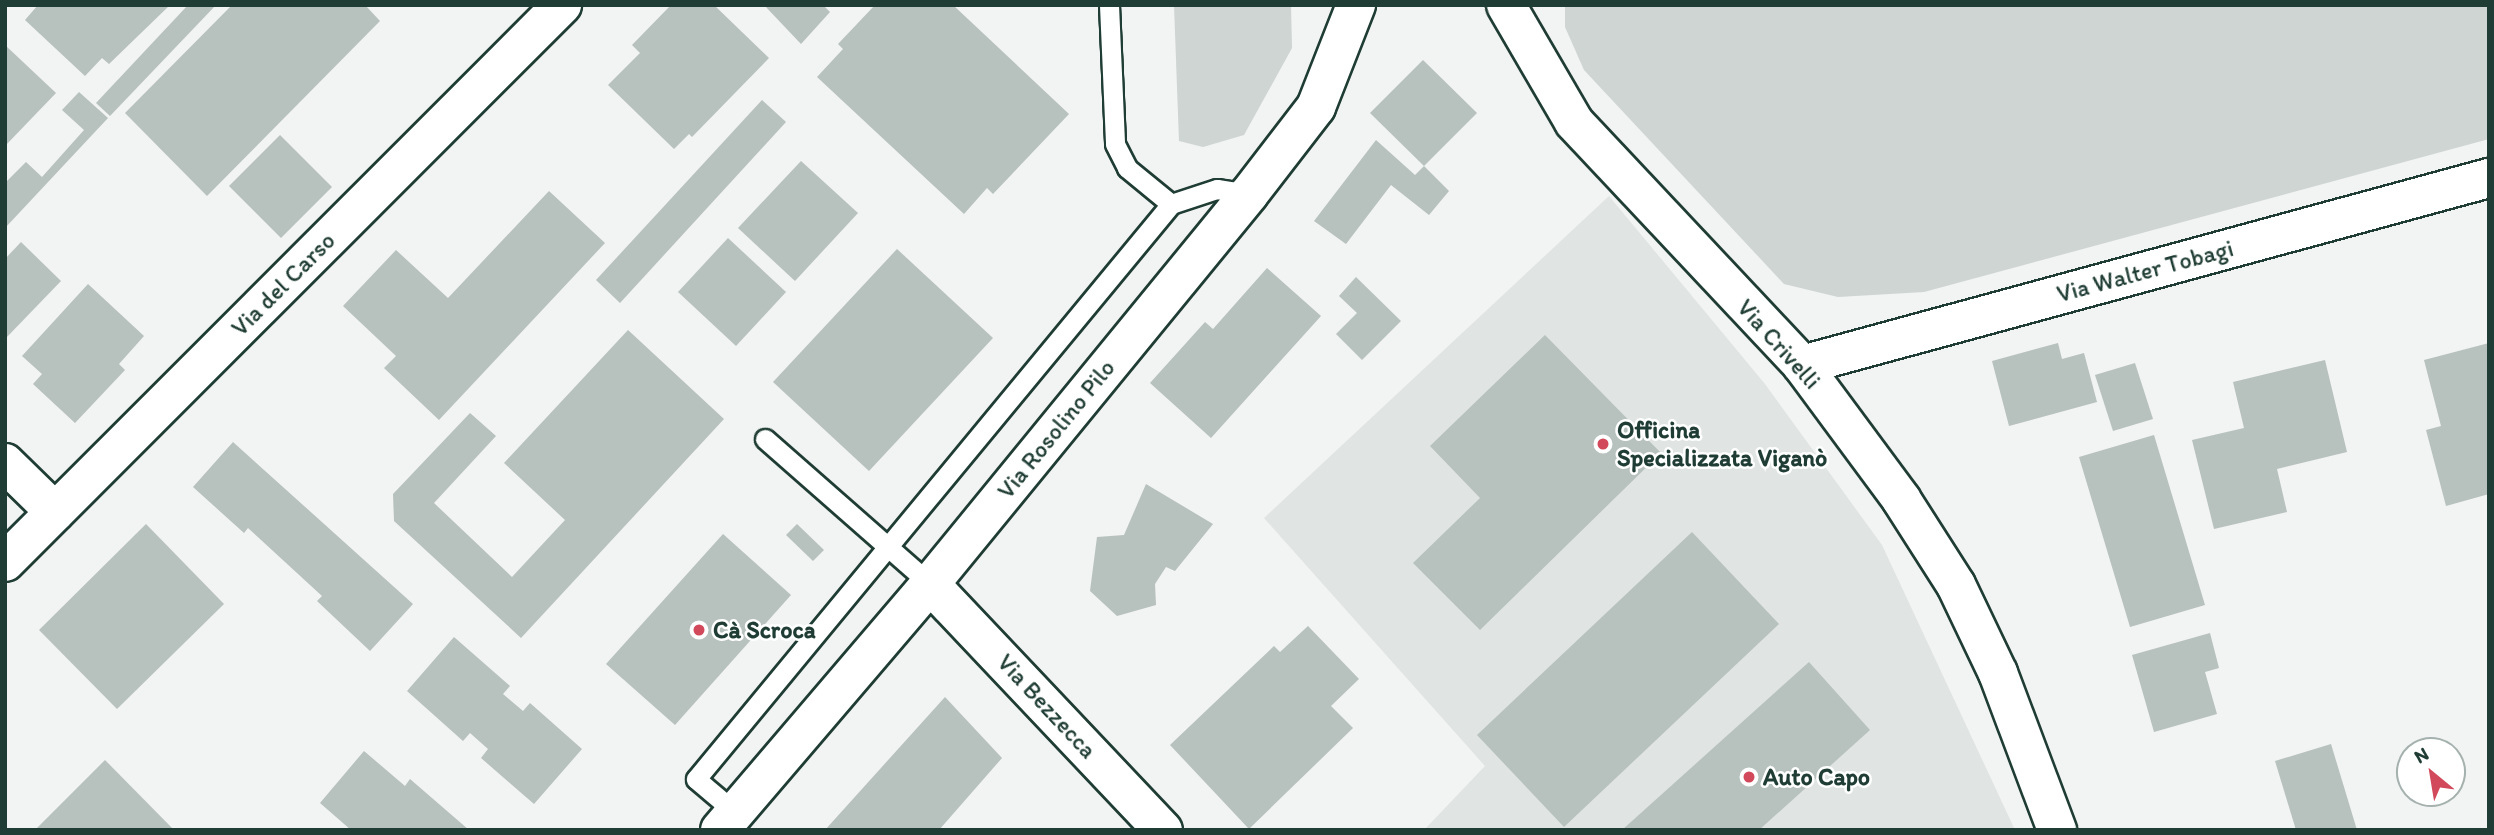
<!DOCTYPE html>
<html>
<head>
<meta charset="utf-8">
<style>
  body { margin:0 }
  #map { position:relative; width:2494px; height:835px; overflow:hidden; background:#f2f3f3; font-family:Itim,sans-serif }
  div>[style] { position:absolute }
  .built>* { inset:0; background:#e0e4e3 }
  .green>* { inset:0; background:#ced5d3 }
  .building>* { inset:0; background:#b7c1bd }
  .roads { filter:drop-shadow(2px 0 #1f3d34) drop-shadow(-2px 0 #1f3d34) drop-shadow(0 2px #1f3d34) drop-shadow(0 -2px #1f3d34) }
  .service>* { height:19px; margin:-9.5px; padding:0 9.5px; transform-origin:9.5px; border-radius:9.5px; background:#fff }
  .minor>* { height:38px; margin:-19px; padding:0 19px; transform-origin:19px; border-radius:19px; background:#fff }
  .tertiary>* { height:38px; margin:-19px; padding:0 19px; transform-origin:19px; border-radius:19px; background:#fff }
  .dots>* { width:19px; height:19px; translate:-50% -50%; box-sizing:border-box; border:4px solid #fff; border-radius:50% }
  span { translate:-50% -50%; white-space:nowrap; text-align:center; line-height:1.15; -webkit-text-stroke:5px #fff; paint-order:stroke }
  .street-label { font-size:24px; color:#1f3d34 }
  .poi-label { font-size:24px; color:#1f3d34; font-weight:700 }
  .left { translate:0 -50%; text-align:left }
  .frame { position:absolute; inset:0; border:7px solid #1f3d34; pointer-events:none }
  .north { position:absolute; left:2396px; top:737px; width:70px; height:70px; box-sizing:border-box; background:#fff; border:2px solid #a5b1ae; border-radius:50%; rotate:330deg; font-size:19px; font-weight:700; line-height:28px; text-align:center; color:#1f3d34 }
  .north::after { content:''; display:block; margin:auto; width:24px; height:32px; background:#d1495b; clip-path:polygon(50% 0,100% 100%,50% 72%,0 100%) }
</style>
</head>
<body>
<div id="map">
  <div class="built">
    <i style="clip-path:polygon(1609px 196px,1765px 384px,1882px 545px,2015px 830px,1424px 830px,1485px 766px,1264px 518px)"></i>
  </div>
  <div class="green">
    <i style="clip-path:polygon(1174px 5px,1291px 5px,1292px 48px,1244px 135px,1203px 147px,1179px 141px)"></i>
    <i style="clip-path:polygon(1565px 5px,2489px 5px,2489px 139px,1924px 292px,1838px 297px,1784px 284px,1584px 70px,1565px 27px)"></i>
  </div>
  <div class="building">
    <i style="clip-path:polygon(38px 5px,59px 7px,170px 5px,109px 64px,102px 58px,85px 76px,25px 20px)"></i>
    <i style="clip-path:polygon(188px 5px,216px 5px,110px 116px,96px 103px)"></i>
    <i style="clip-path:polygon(232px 5px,365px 5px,380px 21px,207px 196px,125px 113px)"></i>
    <i style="clip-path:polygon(671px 5px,714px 5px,769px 58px,692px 137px,689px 134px,674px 149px,608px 85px,640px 53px,632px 45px)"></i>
    <i style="clip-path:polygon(764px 5px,823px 5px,830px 12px,801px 44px)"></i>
    <i style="clip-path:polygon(875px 5px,953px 5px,1069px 114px,993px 194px,987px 188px,964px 214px,817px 77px,843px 49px,838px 44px)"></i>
    <i style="clip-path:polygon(5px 45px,56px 93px,5px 146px)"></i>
    <i style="clip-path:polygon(1423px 60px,1477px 113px,1424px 166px,1449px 191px,1429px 215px,1391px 185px,1346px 244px,1314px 221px,1376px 140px,1415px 175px,1424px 166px,1370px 113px)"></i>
    <i style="clip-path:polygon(79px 92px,108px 118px,5px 228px,5px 183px,26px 162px,42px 177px,84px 130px,62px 110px)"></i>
    <i style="clip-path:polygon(762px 100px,786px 122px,620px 303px,596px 280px)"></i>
    <i style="clip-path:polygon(280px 135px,332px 187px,281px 238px,229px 186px)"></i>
    <i style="clip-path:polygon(801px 161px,858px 213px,795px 281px,738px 228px)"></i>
    <i style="clip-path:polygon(549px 191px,605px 243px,439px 420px,384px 368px,396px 356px,343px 306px,396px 250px,448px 298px)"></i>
    <i style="clip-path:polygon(728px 238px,786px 292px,736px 346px,678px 292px)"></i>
    <i style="clip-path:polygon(21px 242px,61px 281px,5px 339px,5px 259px)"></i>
    <i style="clip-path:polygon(897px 249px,993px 338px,869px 471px,773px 382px)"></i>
    <i style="clip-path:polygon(1267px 268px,1321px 316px,1211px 438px,1150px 383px,1205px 322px,1213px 329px)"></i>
    <i style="clip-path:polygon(1356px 277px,1401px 321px,1362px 360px,1336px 334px,1357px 313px,1339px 296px)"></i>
    <i style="clip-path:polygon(88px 284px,144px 336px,119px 364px,125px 370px,75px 423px,33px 384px,42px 374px,22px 356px)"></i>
    <i style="clip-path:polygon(628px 330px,724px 419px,521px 638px,394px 521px,393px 494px,470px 413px,496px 436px,434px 503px,512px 577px,565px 520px,504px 463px)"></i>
    <i style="clip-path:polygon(1545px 335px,1661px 453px,1480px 630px,1413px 563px,1480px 498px,1430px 446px)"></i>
    <i style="clip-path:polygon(2058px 343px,2062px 359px,2084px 353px,2097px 402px,2009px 426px,1992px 361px)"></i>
    <i style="clip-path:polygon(2489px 343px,2489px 494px,2446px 506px,2426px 430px,2441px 426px,2424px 360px)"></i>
    <i style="clip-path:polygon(2325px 360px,2347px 452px,2277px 469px,2287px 512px,2214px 529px,2192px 440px,2244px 428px,2233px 382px)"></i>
    <i style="clip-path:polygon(2135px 363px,2153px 419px,2113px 431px,2095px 375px)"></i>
    <i style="clip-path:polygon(2154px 435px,2205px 605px,2130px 627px,2079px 457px)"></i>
    <i style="clip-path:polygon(233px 442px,413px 604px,370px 651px,317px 601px,322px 596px,248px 528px,244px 533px,193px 487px)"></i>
    <i style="clip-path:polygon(1146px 484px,1213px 524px,1175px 571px,1166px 567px,1155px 584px,1156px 605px,1117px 616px,1090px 591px,1097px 537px,1124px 535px)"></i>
    <i style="clip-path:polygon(146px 524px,224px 604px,117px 709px,39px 630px)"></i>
    <i style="clip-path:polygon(797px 524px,824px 550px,813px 561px,786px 535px)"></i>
    <i style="clip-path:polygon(1692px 532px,1779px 624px,1564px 827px,1477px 735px)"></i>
    <i style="clip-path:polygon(723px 534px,791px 595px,675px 725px,606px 664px)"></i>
    <i style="clip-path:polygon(1308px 626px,1359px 679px,1331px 706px,1353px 728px,1249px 829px,1170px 745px,1274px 646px,1280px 652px)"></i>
    <i style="clip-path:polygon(2210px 633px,2219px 668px,2205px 672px,2217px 714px,2154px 732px,2132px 655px)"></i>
    <i style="clip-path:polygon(454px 637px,510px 686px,503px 694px,523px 711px,530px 703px,582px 749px,534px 804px,481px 758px,488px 749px,470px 733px,463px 741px,407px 691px)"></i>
    <i style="clip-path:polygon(1809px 662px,1870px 730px,1759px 830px,1622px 830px)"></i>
    <i style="clip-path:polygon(945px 697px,1002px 758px,939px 830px,825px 830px)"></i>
    <i style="clip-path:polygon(2331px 744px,2357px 830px,2296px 830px,2275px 761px)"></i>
    <i style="clip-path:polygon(364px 751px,405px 786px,410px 779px,469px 830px,351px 830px,320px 803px)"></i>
    <i style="clip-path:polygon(105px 760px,174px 830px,35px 830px)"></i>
  </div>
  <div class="roads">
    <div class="service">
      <i style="left:1109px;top:5px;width:139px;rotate:87.5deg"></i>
      <i style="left:1115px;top:144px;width:27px;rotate:63deg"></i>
      <i style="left:1127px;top:168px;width:57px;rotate:39.3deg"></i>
      <i style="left:1171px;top:204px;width:48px;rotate:-18.1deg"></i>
      <i style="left:1217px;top:189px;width:32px;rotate:9deg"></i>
      <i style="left:765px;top:439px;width:220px;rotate:41.3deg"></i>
      <i style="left:735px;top:812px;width:51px;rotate:-139.8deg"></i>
      <i style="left:696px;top:779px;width:746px;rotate:-50.44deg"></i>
    </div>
    <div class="minor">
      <i style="left:1802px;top:365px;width:712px;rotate:-15.23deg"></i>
      <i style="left:5px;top:463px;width:70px;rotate:44.4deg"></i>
      <i style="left:5px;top:562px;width:788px;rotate:-45deg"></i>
      <i style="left:930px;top:584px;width:339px;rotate:46.6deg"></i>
      <i style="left:720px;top:830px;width:323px;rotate:-49.5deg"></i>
      <i style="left:930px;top:584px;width:504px;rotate:-50.72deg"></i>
      <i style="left:1249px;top:194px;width:110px;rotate:-52.4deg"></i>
      <i style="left:1316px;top:107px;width:110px;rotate:-68.6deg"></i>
    </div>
    <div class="tertiary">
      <i style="left:1506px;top:5px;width:135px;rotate:59.8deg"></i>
      <i style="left:1574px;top:122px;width:333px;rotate:46.8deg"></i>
      <i style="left:1802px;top:365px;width:167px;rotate:53.5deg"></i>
      <i style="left:1901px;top:499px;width:102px;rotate:57.4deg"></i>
      <i style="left:1956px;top:585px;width:98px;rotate:64.5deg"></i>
      <i style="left:1998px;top:673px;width:168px;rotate:69.4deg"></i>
    </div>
  </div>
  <div class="dots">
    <i style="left:1603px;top:444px;background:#d1495b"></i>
    <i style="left:699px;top:630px;background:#d1495b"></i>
    <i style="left:1749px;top:777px;background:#d1495b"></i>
  </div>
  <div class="street-label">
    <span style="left:2145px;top:271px;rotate:-15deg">Via Walter Tobagi</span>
    <span style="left:283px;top:284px;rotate:-45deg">Via del Carso</span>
    <span style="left:1779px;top:344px;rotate:48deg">Via Crivelli</span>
    <span style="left:1056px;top:429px;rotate:-51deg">Via Rosolino Pilo</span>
    <span style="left:1047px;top:706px;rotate:47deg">Via Bezzecca</span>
  </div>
  <div class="poi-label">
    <span class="left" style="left:1617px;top:444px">Officina<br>Specializzata Viganò</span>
    <span class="left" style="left:713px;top:630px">Cà Scroca</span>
    <span class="left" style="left:1763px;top:777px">Auto Capo</span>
  </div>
  <div class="frame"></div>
  <div class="north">N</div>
</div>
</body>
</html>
